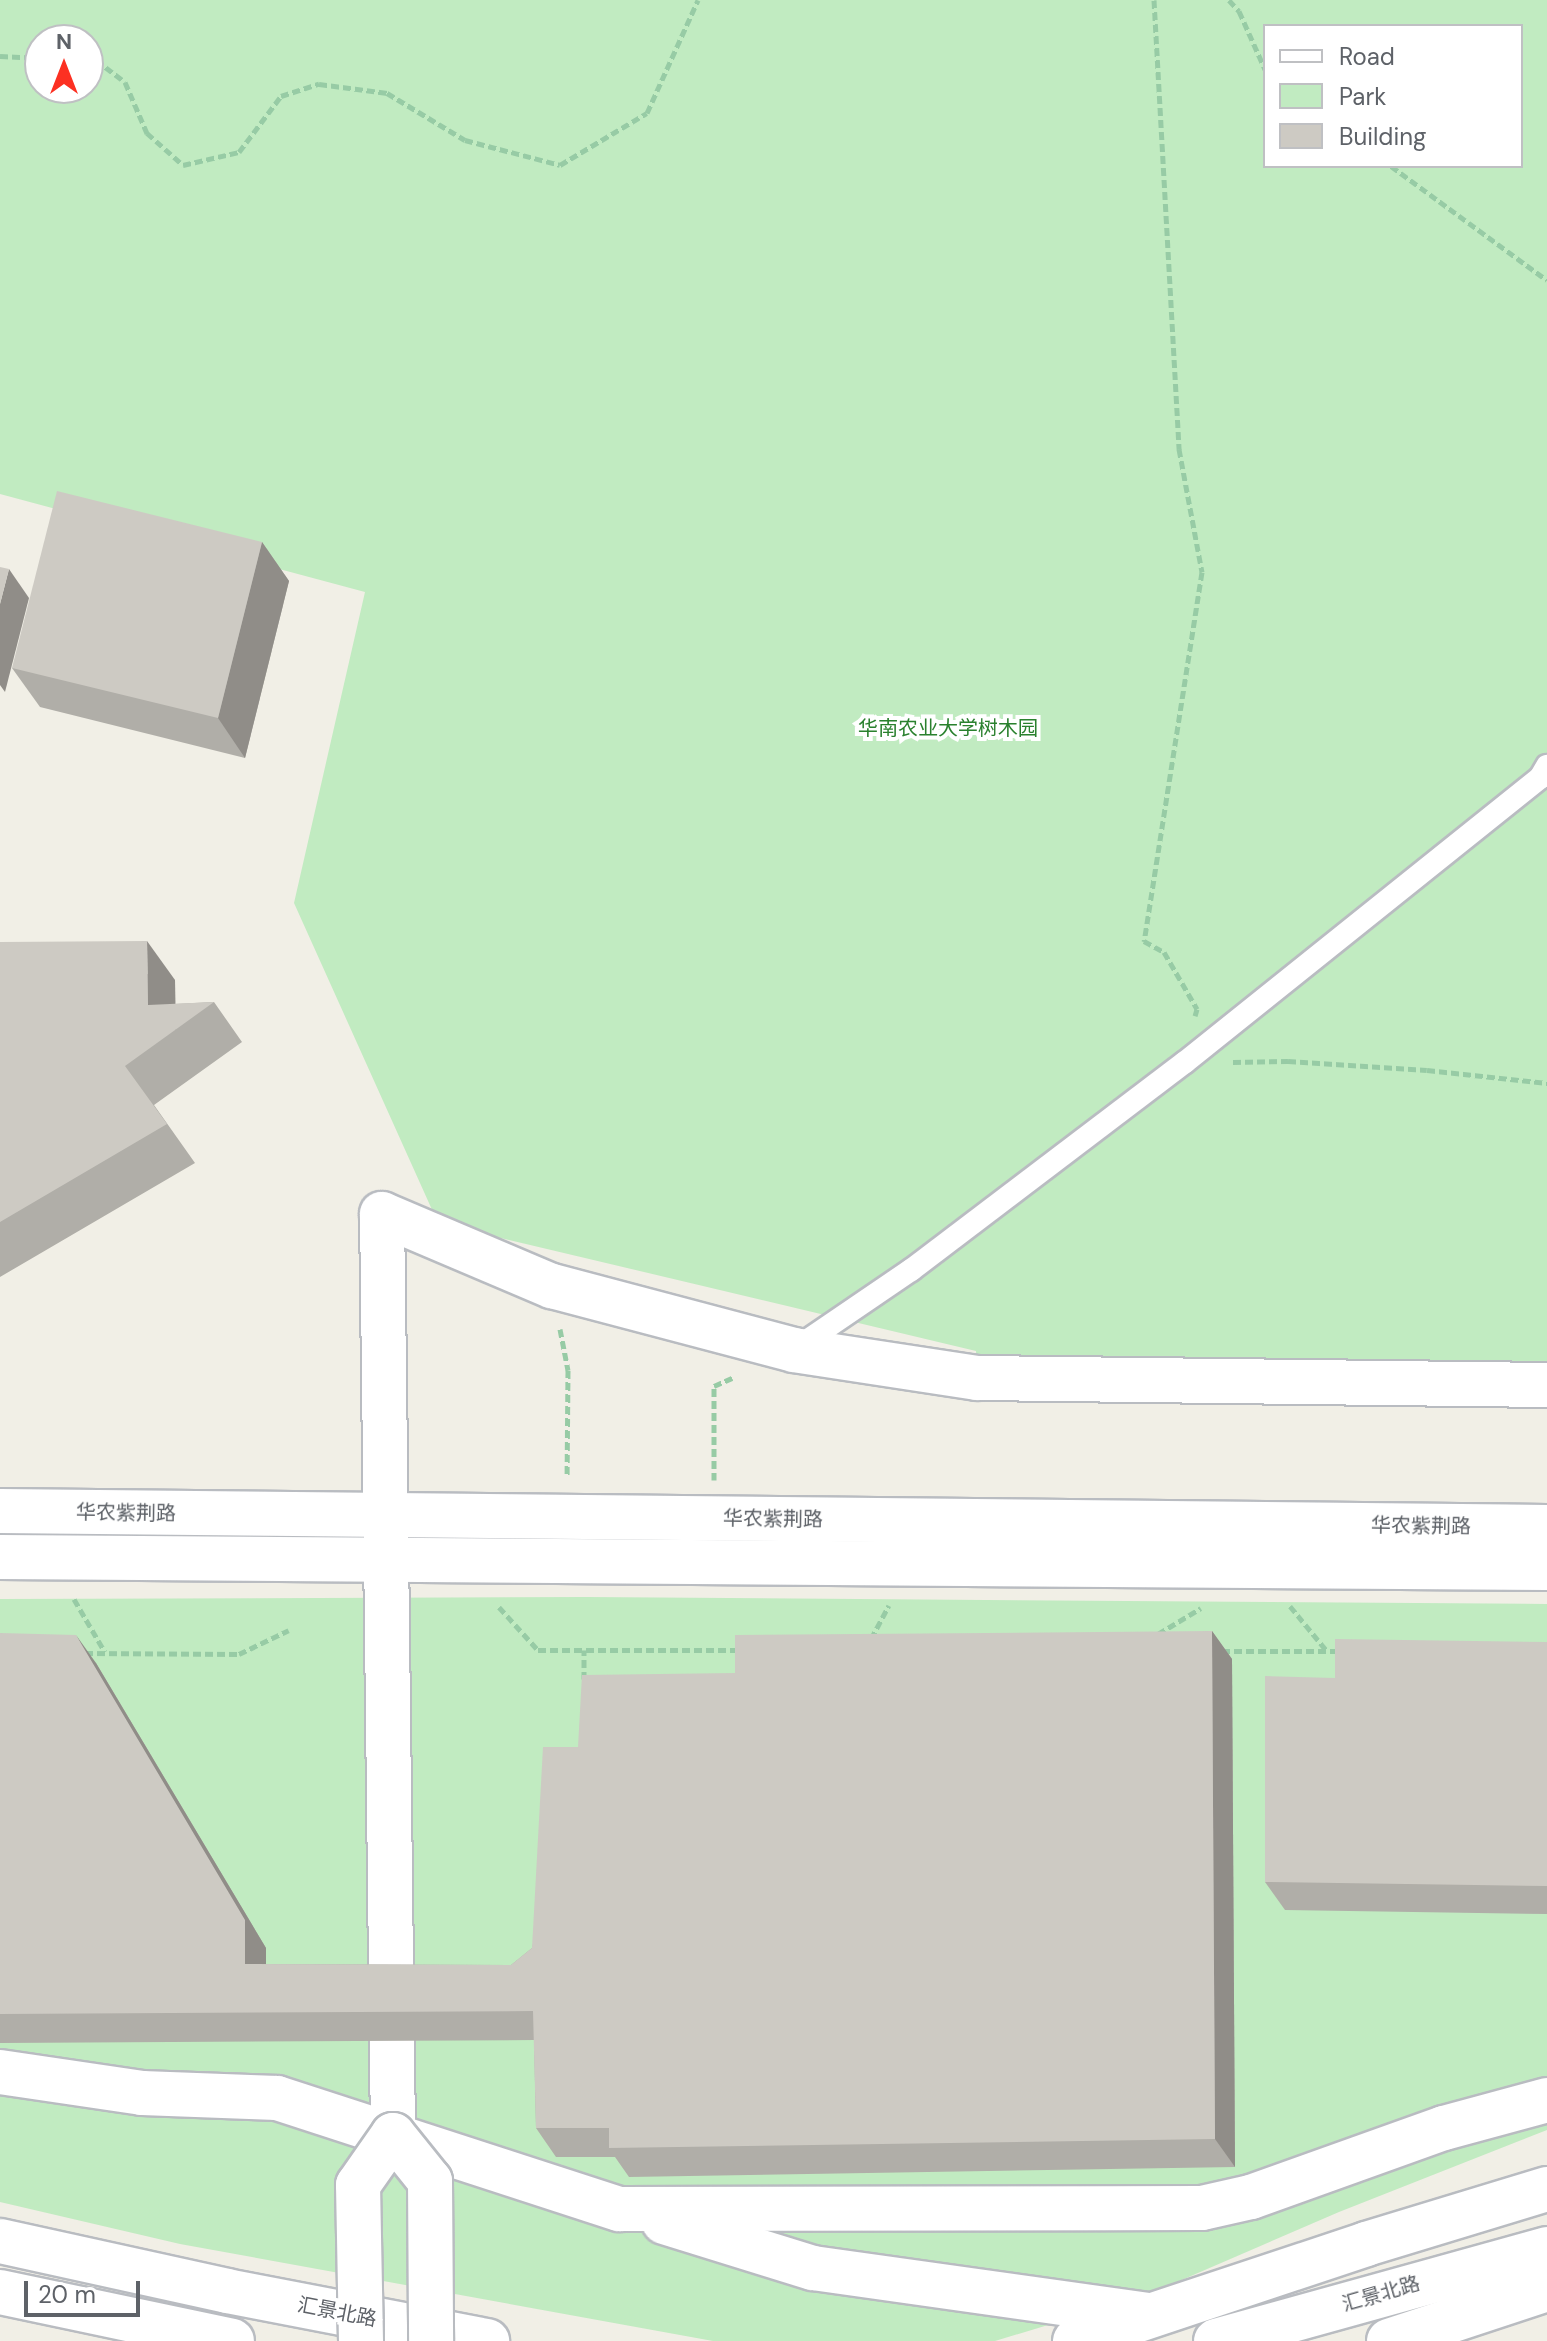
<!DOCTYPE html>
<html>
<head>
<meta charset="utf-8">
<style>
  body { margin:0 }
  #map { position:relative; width:1547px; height:2341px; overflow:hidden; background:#f1efe6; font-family:"DM Sans","Noto Sans SC",sans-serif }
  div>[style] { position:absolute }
  .green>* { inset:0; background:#c1ebc1 }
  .path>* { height:5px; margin-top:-2.5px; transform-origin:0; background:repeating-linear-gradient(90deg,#97cba5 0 8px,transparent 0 12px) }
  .roads { filter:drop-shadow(2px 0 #b9bcc1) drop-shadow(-2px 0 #b9bcc1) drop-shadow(0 2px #b9bcc1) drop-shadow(0 -2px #b9bcc1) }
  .lane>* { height:22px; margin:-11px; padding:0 11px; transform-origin:11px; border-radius:11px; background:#fff }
  .street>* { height:44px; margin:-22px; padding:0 22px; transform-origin:22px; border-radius:22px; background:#fff }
  .secondary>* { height:44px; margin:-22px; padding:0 22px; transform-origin:22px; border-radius:22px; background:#fff }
  .bridges { filter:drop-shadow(2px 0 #b9bcc1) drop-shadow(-2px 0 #b9bcc1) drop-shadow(0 2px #b9bcc1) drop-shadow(0 -2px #b9bcc1) }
  .street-bridge>* { height:44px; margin:-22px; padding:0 22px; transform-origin:22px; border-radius:22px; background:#fff }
  .wall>* { inset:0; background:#b0aea8 }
  .shaded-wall>* { inset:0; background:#908d88 }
  .building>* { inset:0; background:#cdcac3 }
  span { translate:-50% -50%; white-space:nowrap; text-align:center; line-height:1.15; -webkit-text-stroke:8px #fff; paint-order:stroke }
  .park-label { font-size:20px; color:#2a812e }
  .street-label { font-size:20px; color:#5e6268 }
  .legend { position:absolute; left:1263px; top:24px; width:260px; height:144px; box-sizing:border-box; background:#fff; border:2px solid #bfc0c3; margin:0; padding:10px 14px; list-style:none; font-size:24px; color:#5e6268 }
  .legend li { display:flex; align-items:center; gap:16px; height:40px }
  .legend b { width:40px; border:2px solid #bfc0c3 }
  .north { position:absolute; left:24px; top:24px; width:80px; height:80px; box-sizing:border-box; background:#fff; border:2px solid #bfc0c3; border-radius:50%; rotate:0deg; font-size:22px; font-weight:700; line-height:32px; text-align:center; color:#5e6268 }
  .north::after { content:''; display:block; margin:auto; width:28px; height:36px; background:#fc3022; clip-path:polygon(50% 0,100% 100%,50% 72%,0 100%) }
  .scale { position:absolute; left:24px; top:2281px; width:116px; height:36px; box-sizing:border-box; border:4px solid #5e6268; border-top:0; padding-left:10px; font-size:24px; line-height:28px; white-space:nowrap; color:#5e6268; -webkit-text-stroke:6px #fff; paint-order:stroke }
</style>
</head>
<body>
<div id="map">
  <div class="green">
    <i style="clip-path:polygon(evenodd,0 0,1547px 0,1547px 1392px,979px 1401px,976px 1351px,438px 1223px,294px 903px,365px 592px,0 494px,0 0,1265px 26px,1521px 26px,1521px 166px,1265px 166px,1265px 26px,0 0,40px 40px,88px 40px,88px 88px,40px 88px,40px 40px)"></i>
    <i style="clip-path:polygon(586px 1597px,1547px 1604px,1547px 2130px,1339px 2212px,1147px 2295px,995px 2341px,713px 2341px,180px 2244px,0 2202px,0 1599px)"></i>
  </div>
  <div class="path">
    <i style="left:1154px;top:0;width:450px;rotate:86.8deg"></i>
    <i style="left:1179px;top:449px;width:125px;rotate:79.4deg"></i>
    <i style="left:1202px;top:572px;width:374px;rotate:98.9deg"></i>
    <i style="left:1144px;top:941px;width:23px;rotate:29deg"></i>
    <i style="left:1164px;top:952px;width:66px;rotate:59.9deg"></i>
    <i style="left:1197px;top:1009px;width:7px;rotate:106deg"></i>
    <i style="left:1229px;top:0;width:15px;rotate:48deg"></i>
    <i style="left:1239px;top:11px;width:64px;rotate:65.9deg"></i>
    <i style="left:0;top:56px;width:40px;rotate:2.9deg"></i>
    <i style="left:88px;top:60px;width:8px"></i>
    <i style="left:96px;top:60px;width:36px;rotate:37deg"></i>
    <i style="left:125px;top:82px;width:56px;rotate:66.7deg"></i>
    <i style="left:147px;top:133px;width:48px;rotate:41.6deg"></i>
    <i style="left:183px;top:165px;width:57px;rotate:-13.1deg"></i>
    <i style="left:239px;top:152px;width:70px;rotate:-53.1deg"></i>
    <i style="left:281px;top:96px;width:40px;rotate:-18deg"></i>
    <i style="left:319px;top:84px;width:69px;rotate:7.5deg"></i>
    <i style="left:387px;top:93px;width:91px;rotate:31.1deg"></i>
    <i style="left:465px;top:140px;width:98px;rotate:14.7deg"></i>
    <i style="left:560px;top:165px;width:101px;rotate:-30.9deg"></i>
    <i style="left:647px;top:113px;width:124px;rotate:-65.7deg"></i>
    <i style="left:1391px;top:166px;width:193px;rotate:36.2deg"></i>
    <i style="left:1233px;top:1062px;width:55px;rotate:-1deg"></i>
    <i style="left:1288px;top:1061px;width:139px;rotate:3.7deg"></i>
    <i style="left:1427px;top:1070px;width:121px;rotate:6.2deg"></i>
    <i style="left:560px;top:1329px;width:42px;rotate:79deg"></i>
    <i style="left:568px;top:1370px;width:105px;rotate:90.5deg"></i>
    <i style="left:714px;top:1480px;width:94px;rotate:-90deg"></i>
    <i style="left:714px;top:1386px;width:20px;rotate:-24deg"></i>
    <i style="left:74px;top:1599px;width:61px;rotate:59.7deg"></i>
    <i style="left:1290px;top:1606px;width:58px;rotate:50.6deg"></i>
    <i style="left:499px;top:1607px;width:58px;rotate:47.8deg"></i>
    <i style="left:538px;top:1650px;width:202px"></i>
    <i style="left:1158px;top:1634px;width:50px;rotate:-31.2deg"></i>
    <i style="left:871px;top:1639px;width:38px;rotate:-62deg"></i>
    <i style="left:1222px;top:1651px;width:118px"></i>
    <i style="left:85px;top:1653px;width:154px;rotate:0.4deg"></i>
    <i style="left:239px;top:1654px;width:55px;rotate:-25.6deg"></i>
    <i style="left:584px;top:1679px;width:29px;rotate:-90deg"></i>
  </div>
  <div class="roads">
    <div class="lane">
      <i style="left:798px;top:1347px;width:137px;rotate:-34.3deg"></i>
      <i style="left:911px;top:1270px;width:343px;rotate:-37.2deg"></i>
      <i style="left:1184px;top:1063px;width:456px;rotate:-38.7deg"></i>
      <i style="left:1540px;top:778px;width:14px;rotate:-60deg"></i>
    </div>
    <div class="street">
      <i style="left:0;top:1511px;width:1547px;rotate:0.59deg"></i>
      <i style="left:0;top:1557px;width:1547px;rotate:0.41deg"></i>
      <i style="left:0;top:2072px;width:144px;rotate:8.4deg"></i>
      <i style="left:142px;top:2093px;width:135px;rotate:2.1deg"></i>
      <i style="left:277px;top:2098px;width:360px;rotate:18deg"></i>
      <i style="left:619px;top:2209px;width:583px;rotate:-0.1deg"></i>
      <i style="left:1202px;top:2208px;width:50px;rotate:-12.7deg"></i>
      <i style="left:1251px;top:2197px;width:205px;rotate:-19.7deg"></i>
      <i style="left:1444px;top:2128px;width:107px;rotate:-15.2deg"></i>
      <i style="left:393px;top:2135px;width:921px;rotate:-90.68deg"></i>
      <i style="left:382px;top:1214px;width:185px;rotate:23deg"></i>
      <i style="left:552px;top:1286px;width:250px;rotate:14.8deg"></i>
      <i style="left:794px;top:1350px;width:185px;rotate:8.7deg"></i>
      <i style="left:977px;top:1378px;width:570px;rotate:0.7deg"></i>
      <i style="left:664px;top:2222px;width:156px;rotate:17.2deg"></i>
      <i style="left:813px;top:2268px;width:337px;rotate:8deg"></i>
    </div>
    <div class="secondary">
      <i style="left:0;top:2241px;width:232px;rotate:12.4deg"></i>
      <i style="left:227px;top:2291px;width:265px;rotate:10.9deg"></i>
      <i style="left:0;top:2292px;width:237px;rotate:11.9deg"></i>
      <i style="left:1075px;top:2341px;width:307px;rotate:-18.4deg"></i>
      <i style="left:1366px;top:2244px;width:189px;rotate:-16.9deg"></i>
      <i style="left:1216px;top:2341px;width:344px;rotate:-15.5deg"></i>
      <i style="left:1389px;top:2341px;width:166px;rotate:-18.2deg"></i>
    </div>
  </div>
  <div class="bridges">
    <div class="street-bridge">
      <i style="left:361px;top:2341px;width:156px;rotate:-91.1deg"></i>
      <i style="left:358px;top:2185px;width:61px;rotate:-55deg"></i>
      <i style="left:393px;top:2135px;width:59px;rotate:51.2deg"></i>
      <i style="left:430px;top:2181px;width:160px;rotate:89.6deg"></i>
    </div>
  </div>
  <div class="wall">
    <i style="clip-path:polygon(262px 542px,289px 581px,245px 758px,40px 707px,12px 668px)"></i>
    <i style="clip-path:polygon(0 942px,175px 980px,175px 1004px,214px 1002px,242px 1042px,154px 1105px,195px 1163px,0 1277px)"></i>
    <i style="clip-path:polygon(1212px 1631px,1232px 1659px,1235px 2167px,629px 2177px,615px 2157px,556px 2157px,536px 2128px,534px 2040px,0 2043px,0 1633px,96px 1663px,266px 1948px,266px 1964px,511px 1965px,532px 1948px,578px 1747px,735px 1673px)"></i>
    <i style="clip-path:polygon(1547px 1642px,1547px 1914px,1285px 1910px,1265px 1882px,1335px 1678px)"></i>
  </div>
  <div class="shaded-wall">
    <i style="clip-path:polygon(262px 542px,289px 581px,245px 758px,218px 718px)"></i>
    <i style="clip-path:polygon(9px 569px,29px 598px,5px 692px,0 685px,0 604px)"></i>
    <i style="clip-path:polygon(147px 941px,175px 980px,176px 1030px,148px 1005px)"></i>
    <i style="clip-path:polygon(1212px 1631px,1232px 1659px,1235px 2167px,1215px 2139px)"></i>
    <i style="clip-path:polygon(76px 1635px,96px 1663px,266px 1948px,266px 1992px,245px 1964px)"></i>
  </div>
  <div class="building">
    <i style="clip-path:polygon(57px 491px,262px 542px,218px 718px,12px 668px)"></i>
    <i style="clip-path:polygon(0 567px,9px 569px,0 604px)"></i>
    <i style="clip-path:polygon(147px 941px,148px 1005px,214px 1002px,125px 1066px,167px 1124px,0 1222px,0 942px)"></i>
    <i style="clip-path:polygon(1212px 1631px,1215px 2139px,609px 2148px,609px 2128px,536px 2128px,533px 2011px,0 2014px,0 1633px,76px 1635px,245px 1920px,245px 1964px,511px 1965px,532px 1948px,543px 1747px,578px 1747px,582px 1675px,735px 1673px,735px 1635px)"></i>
    <i style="clip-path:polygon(1335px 1639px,1547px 1642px,1547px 1886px,1265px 1882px,1265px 1676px,1335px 1678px)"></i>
  </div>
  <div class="park-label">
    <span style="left:948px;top:728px">华南农业大学树木园</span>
  </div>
  <div class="street-label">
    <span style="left:126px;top:1513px;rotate:1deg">华农紫荆路</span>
    <span style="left:773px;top:1519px;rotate:1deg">华农紫荆路</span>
    <span style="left:1421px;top:1526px;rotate:1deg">华农紫荆路</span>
    <span style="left:1381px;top:2294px;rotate:-16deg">汇景北路</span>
    <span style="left:337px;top:2312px;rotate:11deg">汇景北路</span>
  </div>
  <ul class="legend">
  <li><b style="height:10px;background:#fff"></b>Road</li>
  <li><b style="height:22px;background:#c1ebc1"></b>Park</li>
  <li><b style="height:22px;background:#cdcac3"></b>Building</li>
  </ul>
  <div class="north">N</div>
  <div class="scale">20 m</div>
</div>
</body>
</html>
